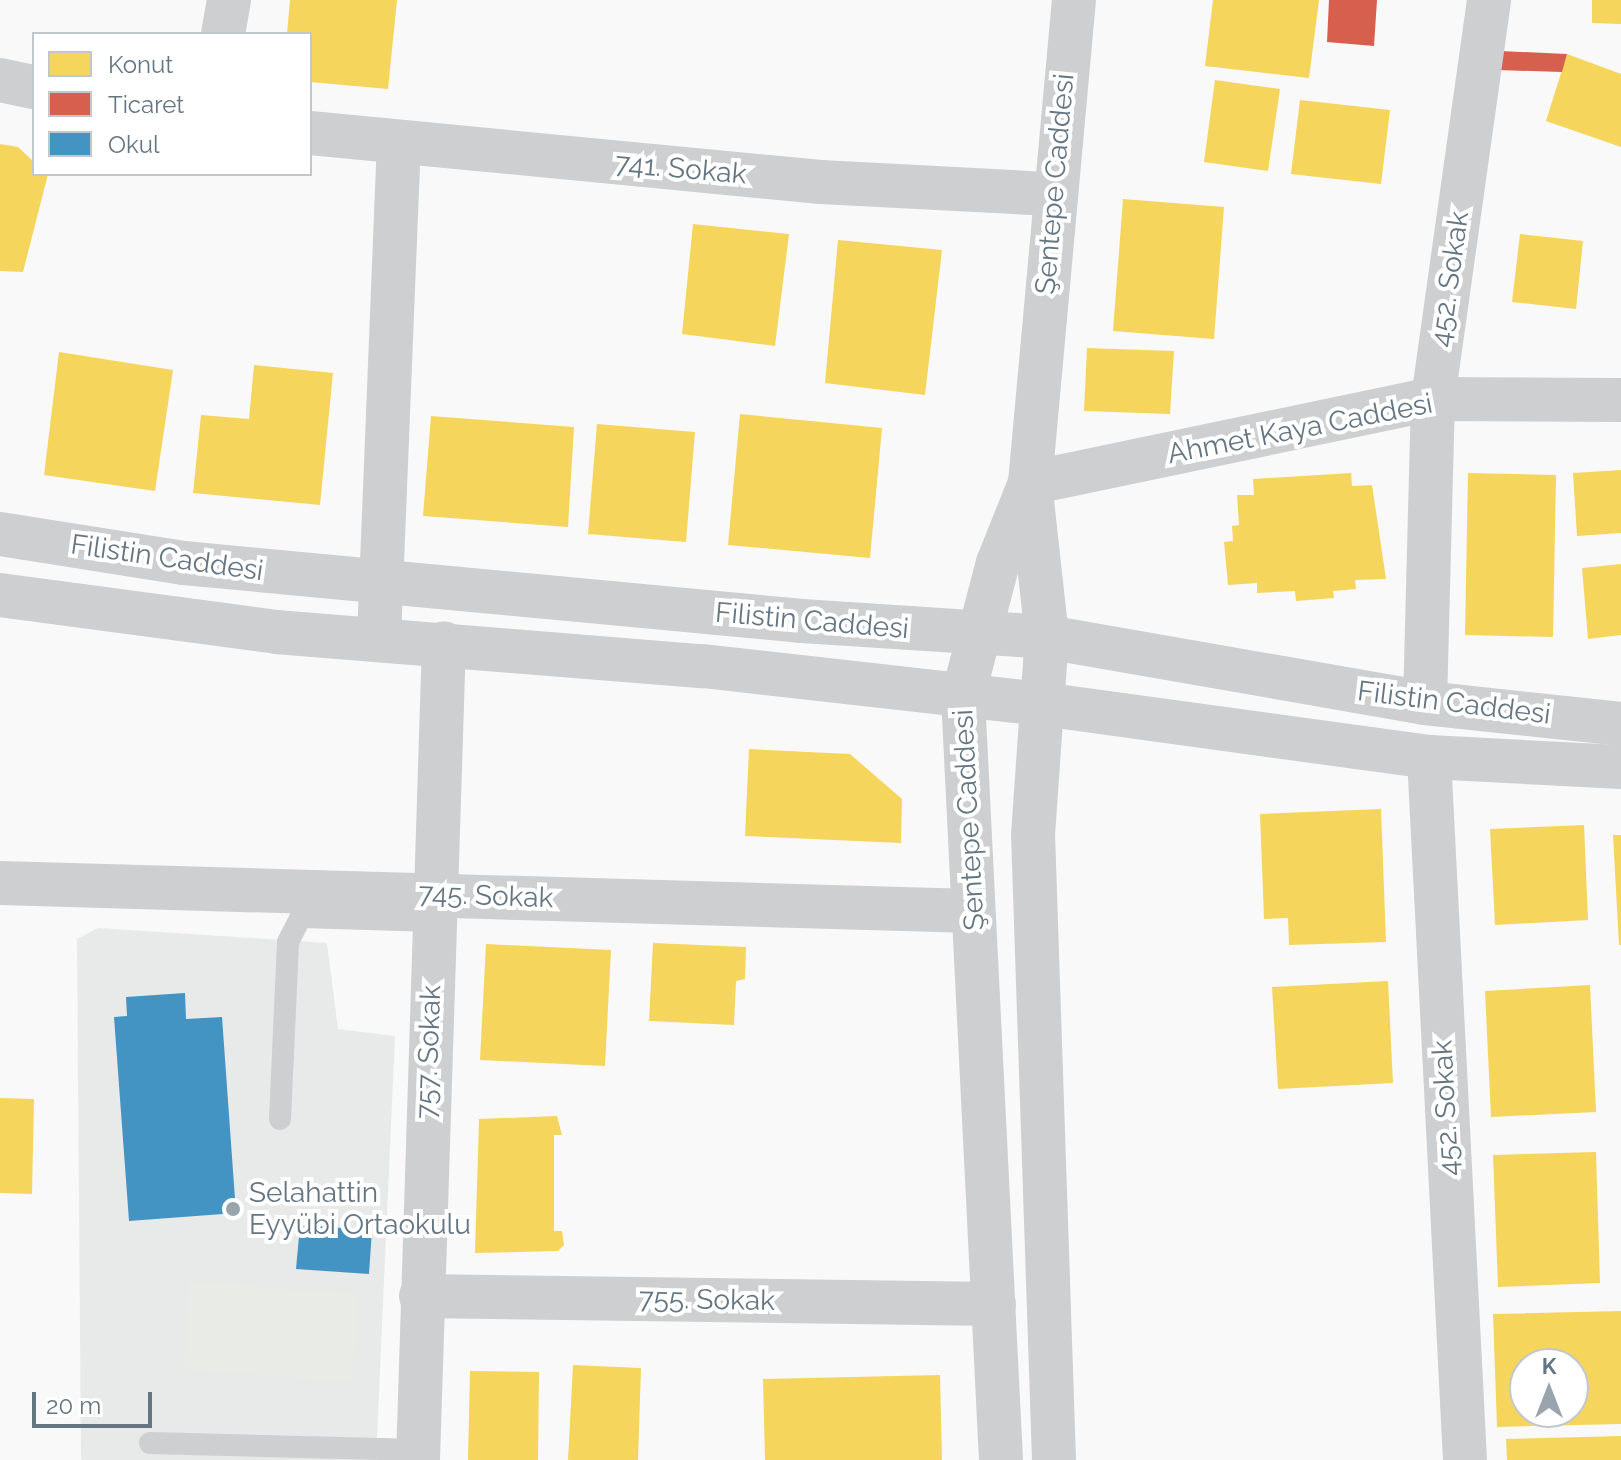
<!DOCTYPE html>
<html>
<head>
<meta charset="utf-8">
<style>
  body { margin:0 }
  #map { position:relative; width:1621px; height:1460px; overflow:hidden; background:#f9f9f9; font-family:Raleway,sans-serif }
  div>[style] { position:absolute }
  .built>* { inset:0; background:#e8e9e9 }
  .green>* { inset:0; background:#e8ebe6 }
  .homes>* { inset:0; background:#f6d55c }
  .shops>* { inset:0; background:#d6604d }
  .schools>* { inset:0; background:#4393c3 }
  .service>* { height:22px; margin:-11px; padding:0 11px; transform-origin:11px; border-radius:11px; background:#cecfd0 }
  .minor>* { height:44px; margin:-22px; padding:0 22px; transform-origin:22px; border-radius:22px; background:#cecfd0 }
  .tertiary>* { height:44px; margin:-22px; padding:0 22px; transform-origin:22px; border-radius:22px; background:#cecfd0 }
  .dots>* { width:22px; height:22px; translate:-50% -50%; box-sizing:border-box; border:4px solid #fff; border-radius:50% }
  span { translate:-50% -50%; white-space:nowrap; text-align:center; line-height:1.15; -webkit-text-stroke:8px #fff; paint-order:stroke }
  .street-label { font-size:28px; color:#657683 }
  .poi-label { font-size:28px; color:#657683 }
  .left { translate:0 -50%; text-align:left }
  .legend { position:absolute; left:32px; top:32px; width:280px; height:144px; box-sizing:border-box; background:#fff; border:2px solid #c1c8cd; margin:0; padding:10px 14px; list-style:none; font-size:24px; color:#657683 }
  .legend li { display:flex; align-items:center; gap:16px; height:40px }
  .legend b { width:40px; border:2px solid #c1c8cd }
  .north { position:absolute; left:1509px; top:1348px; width:80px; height:80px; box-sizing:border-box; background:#fff; border:2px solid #c1c8cd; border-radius:50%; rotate:0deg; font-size:22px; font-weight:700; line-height:32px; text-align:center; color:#657683 }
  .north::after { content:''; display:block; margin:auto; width:28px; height:36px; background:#99a4ac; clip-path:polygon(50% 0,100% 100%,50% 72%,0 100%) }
  .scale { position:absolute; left:32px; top:1392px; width:120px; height:36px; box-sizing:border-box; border:4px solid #657683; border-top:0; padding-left:10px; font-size:24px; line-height:28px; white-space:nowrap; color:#657683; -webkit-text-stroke:6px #fff; paint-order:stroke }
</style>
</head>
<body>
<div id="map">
  <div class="built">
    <i style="clip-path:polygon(98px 928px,327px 943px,338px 1029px,395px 1036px,376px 1460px,81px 1460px,77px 939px)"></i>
  </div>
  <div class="green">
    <i style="clip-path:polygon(190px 1281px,358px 1295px,352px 1382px,184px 1369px)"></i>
  </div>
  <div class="homes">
    <i style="clip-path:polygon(290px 0,397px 0,388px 89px,310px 82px,310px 34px,287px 34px)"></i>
    <i style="clip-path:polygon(1213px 0,1319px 0,1309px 78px,1205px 66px)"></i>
    <i style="clip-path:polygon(1592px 0,1621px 0,1621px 24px,1592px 23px)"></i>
    <i style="clip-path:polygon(1567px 54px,1621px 74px,1621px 147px,1546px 121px)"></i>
    <i style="clip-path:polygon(1215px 80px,1280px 89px,1268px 171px,1204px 162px)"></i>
    <i style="clip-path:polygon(1300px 100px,1390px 110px,1381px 184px,1291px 174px)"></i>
    <i style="clip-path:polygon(0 144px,18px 147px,34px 162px,34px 174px,48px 174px,23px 272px,0 271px)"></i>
    <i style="clip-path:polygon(1123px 199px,1224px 207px,1214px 339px,1113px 331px)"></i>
    <i style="clip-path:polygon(693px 224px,789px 234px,775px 346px,682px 334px)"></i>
    <i style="clip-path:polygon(1520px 234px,1583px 241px,1576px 309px,1512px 302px)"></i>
    <i style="clip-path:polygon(838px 240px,942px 250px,925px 395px,825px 383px)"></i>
    <i style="clip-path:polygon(1087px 348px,1174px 351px,1170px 414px,1084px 411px)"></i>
    <i style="clip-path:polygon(59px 352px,173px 370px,155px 491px,44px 475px)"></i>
    <i style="clip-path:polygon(254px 365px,333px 373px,320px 505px,193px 493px,201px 415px,249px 419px)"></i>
    <i style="clip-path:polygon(740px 414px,882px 428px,870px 558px,728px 545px)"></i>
    <i style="clip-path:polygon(431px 416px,574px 427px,568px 527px,423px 516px)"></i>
    <i style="clip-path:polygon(597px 424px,695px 432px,686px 542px,588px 534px)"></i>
    <i style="clip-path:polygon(1621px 470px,1621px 533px,1577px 536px,1573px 473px)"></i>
    <i style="clip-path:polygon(1351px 473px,1352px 486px,1372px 485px,1386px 579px,1355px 580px,1356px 589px,1333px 591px,1334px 598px,1296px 601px,1295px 591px,1257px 593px,1257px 583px,1228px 585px,1224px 542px,1233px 541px,1232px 526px,1239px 525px,1237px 495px,1254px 495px,1253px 479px)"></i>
    <i style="clip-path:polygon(1468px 473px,1556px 475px,1553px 637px,1465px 635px)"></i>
    <i style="clip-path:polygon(1621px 564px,1621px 635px,1588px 639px,1582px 568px)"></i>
    <i style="clip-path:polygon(749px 749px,850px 754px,902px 799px,901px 843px,745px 836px)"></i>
    <i style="clip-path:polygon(1381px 809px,1386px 942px,1289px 945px,1288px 918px,1264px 919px,1260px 814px)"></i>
    <i style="clip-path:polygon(1584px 825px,1588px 920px,1495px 925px,1490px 829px)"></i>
    <i style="clip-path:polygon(1613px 835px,1621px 835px,1621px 945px,1619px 945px)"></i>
    <i style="clip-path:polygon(653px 943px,746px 947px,745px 979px,736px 981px,734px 1025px,649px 1021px)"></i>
    <i style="clip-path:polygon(486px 944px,611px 950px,605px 1066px,480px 1060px)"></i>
    <i style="clip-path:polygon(1388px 981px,1393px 1083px,1278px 1089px,1272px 987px)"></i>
    <i style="clip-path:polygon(1590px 985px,1596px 1112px,1491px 1117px,1485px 991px)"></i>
    <i style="clip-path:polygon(0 1098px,34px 1099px,32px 1194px,0 1193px)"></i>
    <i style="clip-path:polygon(557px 1116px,562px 1135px,554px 1135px,554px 1231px,562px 1231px,564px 1245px,558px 1251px,475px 1253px,479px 1119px)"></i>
    <i style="clip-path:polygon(1596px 1152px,1600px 1283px,1498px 1287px,1493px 1155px)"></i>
    <i style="clip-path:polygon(evenodd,1621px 1311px,1621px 1424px,1497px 1427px,1493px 1314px,1621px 1311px,1525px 1364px,1573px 1364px,1573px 1412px,1525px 1412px,1525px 1364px)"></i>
    <i style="clip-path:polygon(573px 1365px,641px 1368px,638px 1460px,568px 1460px)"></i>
    <i style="clip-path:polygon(470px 1371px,539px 1372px,538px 1460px,468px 1460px)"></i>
    <i style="clip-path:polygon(940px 1375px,942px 1460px,765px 1460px,763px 1379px)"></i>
    <i style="clip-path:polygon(1621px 1436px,1621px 1460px,1507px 1460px,1506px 1439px)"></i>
  </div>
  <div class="shops">
    <i style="clip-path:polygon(1329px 0,1377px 0,1374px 46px,1327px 42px)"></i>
    <i style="clip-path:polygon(1500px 51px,1567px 54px,1562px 72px,1497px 70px)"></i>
  </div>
  <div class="schools">
    <i style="clip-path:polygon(185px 993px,186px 1019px,222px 1017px,236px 1213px,129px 1221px,114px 1017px,127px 1016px,126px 997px)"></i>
    <i style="clip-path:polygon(300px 1225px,372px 1230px,369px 1274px,296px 1269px)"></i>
  </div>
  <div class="service">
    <i style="left:280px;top:1119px;width:177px;rotate:-87.4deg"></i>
    <i style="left:288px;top:942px;width:28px;rotate:-63deg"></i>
    <i style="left:301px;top:917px;width:132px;rotate:1.7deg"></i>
    <i style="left:150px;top:1443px;width:269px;rotate:1.5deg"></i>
  </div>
  <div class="minor">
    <i style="left:223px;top:34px;width:35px;rotate:-80deg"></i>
    <i style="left:0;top:80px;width:35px;rotate:12deg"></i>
    <i style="left:310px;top:133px;width:513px;rotate:5.48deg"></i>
    <i style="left:821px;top:182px;width:232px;rotate:3deg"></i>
    <i style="left:379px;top:638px;width:494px;rotate:-87.7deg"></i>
    <i style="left:1425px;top:703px;width:304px;rotate:-88.5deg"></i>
    <i style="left:1433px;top:399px;width:403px;rotate:-82deg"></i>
    <i style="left:1429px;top:757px;width:704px;rotate:87.07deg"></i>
    <i style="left:0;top:883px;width:973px;rotate:1.65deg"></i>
    <i style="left:421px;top:1296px;width:573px;rotate:0.8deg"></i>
    <i style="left:418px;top:1460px;width:817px;rotate:-88.18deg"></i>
  </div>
  <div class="tertiary">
    <i style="left:0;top:534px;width:186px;rotate:9deg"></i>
    <i style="left:184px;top:563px;width:621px;rotate:5.36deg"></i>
    <i style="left:802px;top:621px;width:246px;rotate:3.7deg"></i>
    <i style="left:1047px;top:637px;width:384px;rotate:9.9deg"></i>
    <i style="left:1425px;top:703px;width:197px;rotate:6.1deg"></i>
    <i style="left:0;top:595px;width:278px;rotate:7.6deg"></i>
    <i style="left:276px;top:632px;width:428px;rotate:4.6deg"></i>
    <i style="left:703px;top:666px;width:341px;rotate:6.4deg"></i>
    <i style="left:1042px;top:704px;width:391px;rotate:7.8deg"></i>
    <i style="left:1429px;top:757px;width:192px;rotate:3deg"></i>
    <i style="left:1001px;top:1460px;width:765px;rotate:-92.85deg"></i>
    <i style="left:963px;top:696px;width:138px;rotate:-75.3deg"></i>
    <i style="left:998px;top:563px;width:86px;rotate:-68.2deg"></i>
    <i style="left:1030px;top:483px;width:485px;rotate:-84.8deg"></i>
    <i style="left:1054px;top:1460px;width:625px;rotate:-91.92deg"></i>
    <i style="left:1033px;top:835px;width:198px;rotate:-86deg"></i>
    <i style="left:1047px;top:637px;width:155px;rotate:-96.3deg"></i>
    <i style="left:1030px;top:483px;width:412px;rotate:-11.8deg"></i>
    <i style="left:1433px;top:399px;width:188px;rotate:0.3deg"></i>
  </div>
  <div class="dots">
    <i style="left:233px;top:1209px;background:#99a4ac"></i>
  </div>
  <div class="street-label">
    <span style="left:681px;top:169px;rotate:5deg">741. Sokak</span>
    <span style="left:1055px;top:184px;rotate:-85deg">Şentepe Caddesi</span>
    <span style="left:1450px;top:279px;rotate:-82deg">452. Sokak</span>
    <span style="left:1300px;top:429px;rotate:-11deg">Ahmet Kaya Caddesi</span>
    <span style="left:167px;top:558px;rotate:8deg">Filistin Caddesi</span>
    <span style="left:812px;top:621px;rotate:5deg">Filistin Caddesi</span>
    <span style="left:1454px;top:703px;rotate:7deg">Filistin Caddesi</span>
    <span style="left:969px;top:820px;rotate:-93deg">Şentepe Caddesi</span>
    <span style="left:486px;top:896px;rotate:2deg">745. Sokak</span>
    <span style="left:429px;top:1052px;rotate:-88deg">757. Sokak</span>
    <span style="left:1446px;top:1108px;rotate:-93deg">452. Sokak</span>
    <span style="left:707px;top:1300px;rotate:1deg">755. Sokak</span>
  </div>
  <div class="poi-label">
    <span class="left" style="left:249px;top:1209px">Selahattin<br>Eyyübi Ortaokulu</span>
  </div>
  <ul class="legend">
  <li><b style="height:22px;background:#f6d55c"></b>Konut</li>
  <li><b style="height:22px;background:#d6604d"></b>Ticaret</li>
  <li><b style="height:22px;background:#4393c3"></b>Okul</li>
  </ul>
  <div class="north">K</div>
  <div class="scale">20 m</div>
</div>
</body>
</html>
